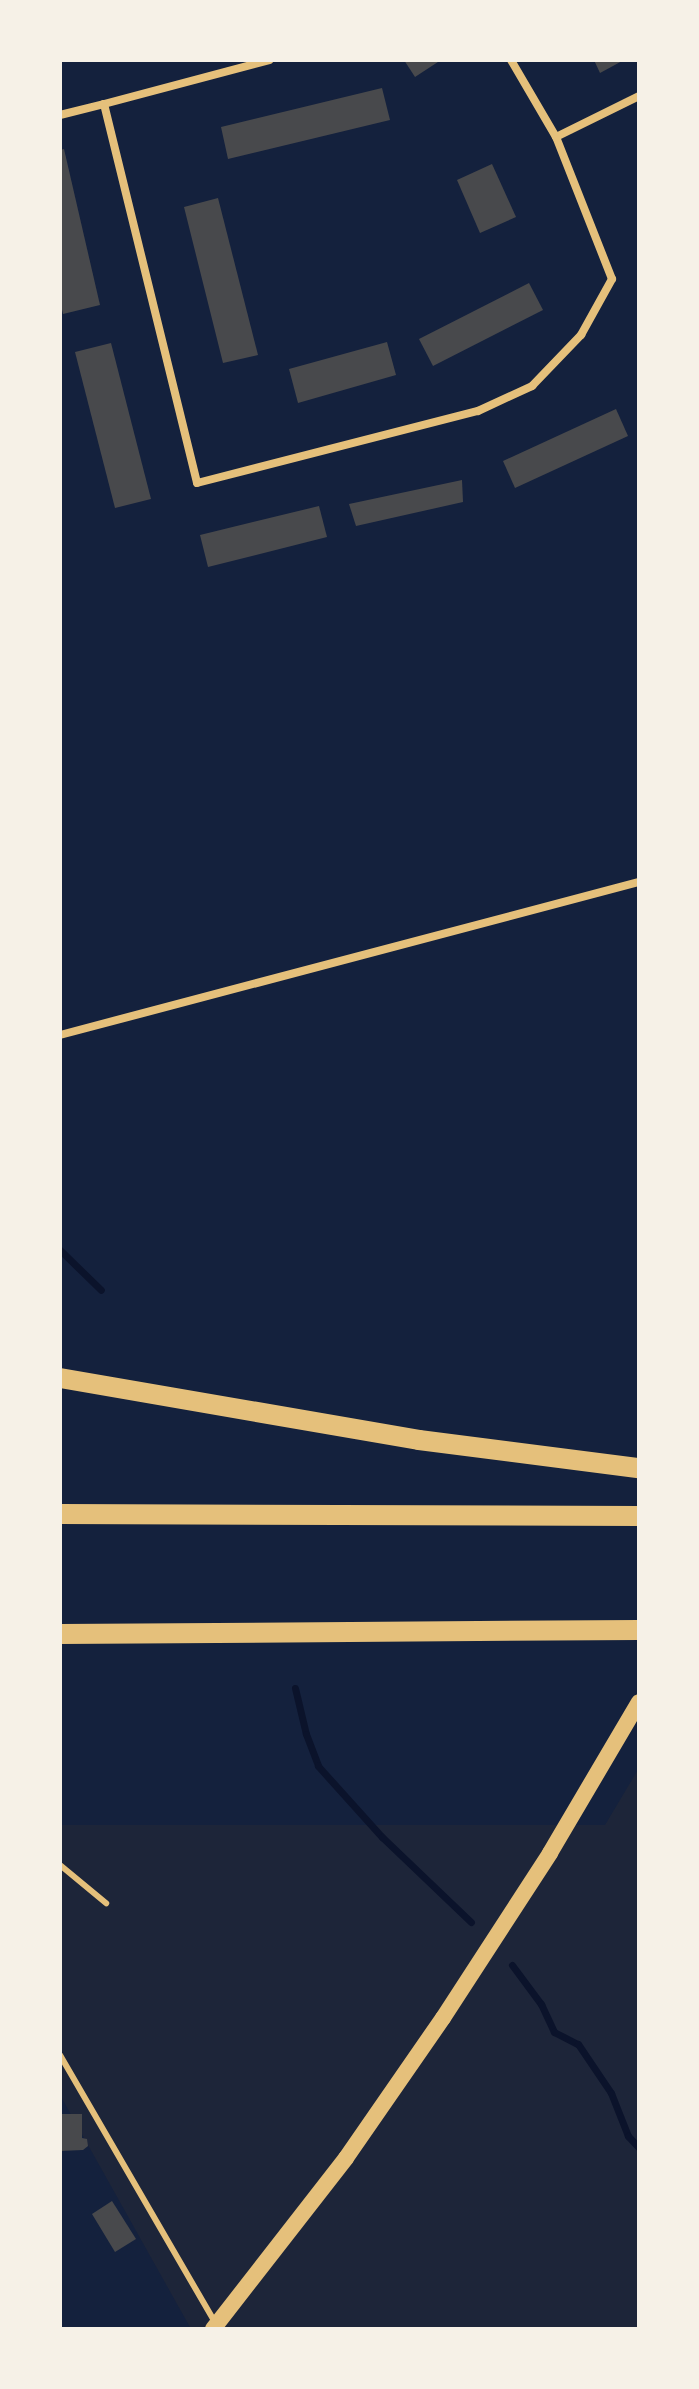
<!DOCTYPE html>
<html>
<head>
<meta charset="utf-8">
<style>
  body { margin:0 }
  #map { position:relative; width:699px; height:2389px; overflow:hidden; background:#14213d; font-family:"IBM Plex Sans",sans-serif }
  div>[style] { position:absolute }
  .green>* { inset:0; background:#1d2539 }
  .stream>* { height:7px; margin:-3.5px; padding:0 3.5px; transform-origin:3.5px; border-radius:3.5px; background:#0b132b }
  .building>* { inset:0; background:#48494c }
  .service>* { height:6px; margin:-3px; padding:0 3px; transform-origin:3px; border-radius:3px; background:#e5c07b }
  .minor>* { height:8px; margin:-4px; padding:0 4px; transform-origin:4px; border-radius:4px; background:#e5c07b }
  .secondary>* { height:16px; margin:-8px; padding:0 8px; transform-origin:8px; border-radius:8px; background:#e5c07b }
  .motorway>* { height:20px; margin:-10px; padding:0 10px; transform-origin:10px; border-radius:10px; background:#e5c07b }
  span { translate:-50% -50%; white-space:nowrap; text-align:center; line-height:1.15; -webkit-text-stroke:6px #f6f1e7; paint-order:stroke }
  .frame { position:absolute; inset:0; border:62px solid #f6f1e7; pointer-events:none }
</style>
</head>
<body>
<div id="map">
  <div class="green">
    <i style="clip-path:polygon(639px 1768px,639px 2329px,191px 2329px,60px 2095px,60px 1825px,605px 1825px)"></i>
  </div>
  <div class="stream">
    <i style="left:60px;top:1250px;width:57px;rotate:44.3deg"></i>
    <i style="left:295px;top:1688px;width:47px;rotate:76.6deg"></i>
    <i style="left:306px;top:1734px;width:34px;rotate:69deg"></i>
    <i style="left:318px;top:1766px;width:96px;rotate:48deg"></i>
    <i style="left:382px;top:1837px;width:123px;rotate:43.7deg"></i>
    <i style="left:512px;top:1965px;width:49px;rotate:53.4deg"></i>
    <i style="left:541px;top:2004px;width:31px;rotate:65deg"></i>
    <i style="left:554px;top:2032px;width:27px;rotate:27deg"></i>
    <i style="left:578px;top:2044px;width:59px;rotate:56deg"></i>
    <i style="left:611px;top:2093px;width:46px;rotate:68.4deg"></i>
    <i style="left:628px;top:2136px;width:16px;rotate:47deg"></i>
  </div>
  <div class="building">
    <i style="clip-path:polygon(404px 60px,441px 60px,415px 77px)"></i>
    <i style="clip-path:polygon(594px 60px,624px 60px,600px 73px)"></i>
    <i style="clip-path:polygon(382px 88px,390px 120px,228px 159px,221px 127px)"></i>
    <i style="clip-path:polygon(64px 149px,100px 305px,63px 314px,60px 301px,60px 150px)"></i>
    <i style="clip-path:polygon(492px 164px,516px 217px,480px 233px,457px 180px)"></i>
    <i style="clip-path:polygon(218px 198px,258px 355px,223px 363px,184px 207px)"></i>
    <i style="clip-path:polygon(529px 283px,543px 310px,433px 366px,419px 339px)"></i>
    <i style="clip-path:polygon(387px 342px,396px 375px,298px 403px,289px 369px)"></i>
    <i style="clip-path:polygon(111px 343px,151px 499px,115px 508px,75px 352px)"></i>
    <i style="clip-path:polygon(616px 409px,628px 436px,515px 488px,503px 461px)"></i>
    <i style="clip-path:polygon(462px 480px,463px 502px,356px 526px,349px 504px)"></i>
    <i style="clip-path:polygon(319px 506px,327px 537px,208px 567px,200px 535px)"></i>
    <i style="clip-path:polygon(60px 2114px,82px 2114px,82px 2138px,87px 2139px,88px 2146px,83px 2150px,60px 2151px)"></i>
    <i style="clip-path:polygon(112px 2201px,136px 2239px,115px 2252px,92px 2214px)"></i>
  </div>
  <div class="service">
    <i style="left:60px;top:1865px;width:60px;rotate:39.6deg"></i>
    <i style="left:60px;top:2055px;width:309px;rotate:59.9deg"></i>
  </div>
  <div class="minor">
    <i style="left:104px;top:104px;width:171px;rotate:-14.9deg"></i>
    <i style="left:60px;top:115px;width:45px;rotate:-14deg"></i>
    <i style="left:104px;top:104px;width:390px;rotate:76.2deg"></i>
    <i style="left:197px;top:483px;width:290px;rotate:-14.4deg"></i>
    <i style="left:478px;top:411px;width:60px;rotate:-24.8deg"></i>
    <i style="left:532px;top:386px;width:71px;rotate:-46.1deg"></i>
    <i style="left:581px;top:335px;width:64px;rotate:-61deg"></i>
    <i style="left:612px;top:279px;width:153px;rotate:-111.5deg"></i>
    <i style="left:556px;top:137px;width:89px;rotate:-120.3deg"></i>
    <i style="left:556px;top:137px;width:93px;rotate:-26.3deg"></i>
    <i style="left:60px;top:1035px;width:599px;rotate:-14.8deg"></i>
  </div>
  <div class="secondary">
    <i style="left:213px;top:2329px;width:217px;rotate:-52.1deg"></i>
    <i style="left:346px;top:2158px;width:170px;rotate:-55.3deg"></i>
    <i style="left:443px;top:2018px;width:197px;rotate:-57deg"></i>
    <i style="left:550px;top:1853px;width:175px;rotate:-59.5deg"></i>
  </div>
  <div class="motorway">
    <i style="left:60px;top:1378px;width:364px;rotate:9.8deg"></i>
    <i style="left:419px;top:1440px;width:222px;rotate:7.3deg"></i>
    <i style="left:60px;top:1514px;width:579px;rotate:0.2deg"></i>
    <i style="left:60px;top:1634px;width:579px;rotate:-0.4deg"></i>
  </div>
  <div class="frame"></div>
</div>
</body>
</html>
